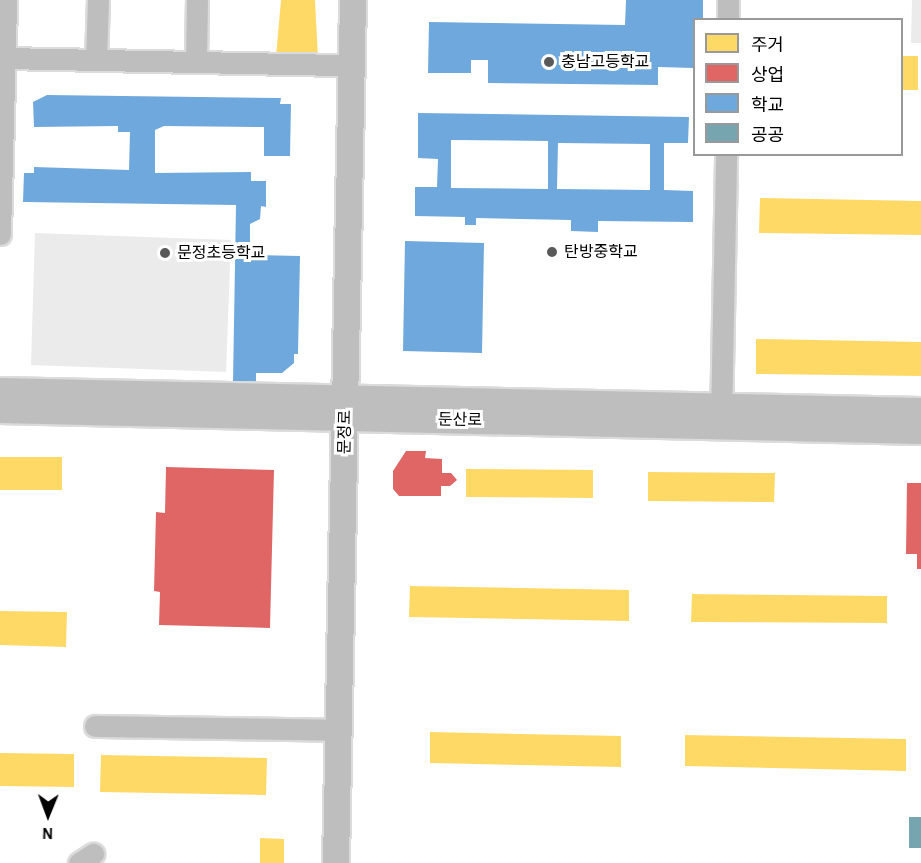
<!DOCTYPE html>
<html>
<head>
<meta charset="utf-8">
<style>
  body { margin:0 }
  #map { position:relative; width:921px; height:863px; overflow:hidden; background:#fff; font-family:"Alegreya Sans","Noto Sans KR",sans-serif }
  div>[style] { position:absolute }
  .green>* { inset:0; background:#ebebeb }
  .homes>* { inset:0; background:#ffd966 }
  .shops>* { inset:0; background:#e06666 }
  .schools>* { inset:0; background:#6fa8dc }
  .public>* { inset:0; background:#76a5af }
  .roads { filter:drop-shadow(2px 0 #dbdbdb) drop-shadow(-2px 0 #dbdbdb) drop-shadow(0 2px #dbdbdb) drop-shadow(0 -2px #dbdbdb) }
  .minor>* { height:21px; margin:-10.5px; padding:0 10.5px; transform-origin:10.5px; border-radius:10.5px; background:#bebebe }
  .major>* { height:26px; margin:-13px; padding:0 13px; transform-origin:13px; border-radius:13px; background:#bebebe }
  .dots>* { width:16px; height:16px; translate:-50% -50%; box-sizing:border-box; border:3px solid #fff; border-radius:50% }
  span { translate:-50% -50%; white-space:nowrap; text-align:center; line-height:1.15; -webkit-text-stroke:6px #fff; paint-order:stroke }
  .poi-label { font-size:16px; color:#000 }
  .left { translate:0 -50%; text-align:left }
  .street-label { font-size:16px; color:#000 }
  .legend { position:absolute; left:693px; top:18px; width:210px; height:138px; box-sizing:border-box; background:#fff; border:2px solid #999; margin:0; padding:8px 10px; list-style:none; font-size:18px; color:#000 }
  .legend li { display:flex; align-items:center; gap:12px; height:30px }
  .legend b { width:30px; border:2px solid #999 }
  .north { position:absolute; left:18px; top:785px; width:60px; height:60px; -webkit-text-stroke:4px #fff; paint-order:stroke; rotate:181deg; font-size:16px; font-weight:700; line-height:24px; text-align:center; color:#000 }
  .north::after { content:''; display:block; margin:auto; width:21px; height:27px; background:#000; clip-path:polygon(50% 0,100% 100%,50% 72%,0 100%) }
</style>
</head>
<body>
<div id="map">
  <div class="green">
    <i style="clip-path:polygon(912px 0,921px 0,921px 43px,911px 43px)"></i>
    <i style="clip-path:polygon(35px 233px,231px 240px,226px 372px,31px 365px)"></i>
  </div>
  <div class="homes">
    <i style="clip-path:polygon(281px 0,315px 0,318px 58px,276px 57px)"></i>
    <i style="clip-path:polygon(902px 56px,918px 56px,918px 90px,902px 90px)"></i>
    <i style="clip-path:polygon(760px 198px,921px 201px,921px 235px,759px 233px)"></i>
    <i style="clip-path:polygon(756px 339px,921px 342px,921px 376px,756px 374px)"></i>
    <i style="clip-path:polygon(0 457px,62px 457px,62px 490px,0 490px)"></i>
    <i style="clip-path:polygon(466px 469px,593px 470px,593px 498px,466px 497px)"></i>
    <i style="clip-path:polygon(648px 472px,775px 473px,774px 502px,648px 501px)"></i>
    <i style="clip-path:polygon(410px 586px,629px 590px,629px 621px,409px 617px)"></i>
    <i style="clip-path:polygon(692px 594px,887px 596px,887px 623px,691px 622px)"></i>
    <i style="clip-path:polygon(0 611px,67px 612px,66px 647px,0 645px)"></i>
    <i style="clip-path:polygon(430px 732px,621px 736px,621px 767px,430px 763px)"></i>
    <i style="clip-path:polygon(685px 735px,906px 739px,906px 771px,685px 766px)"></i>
    <i style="clip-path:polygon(0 753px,74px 754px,74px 787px,0 786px)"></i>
    <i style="clip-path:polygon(101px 755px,267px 758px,266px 795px,100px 792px)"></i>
    <i style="clip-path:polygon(260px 838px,284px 839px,284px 863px,260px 863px)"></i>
  </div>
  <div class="shops">
    <i style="clip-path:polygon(406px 451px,426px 451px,425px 458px,442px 459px,442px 473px,451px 473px,457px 480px,450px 486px,441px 486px,441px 496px,399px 496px,393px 489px,393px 471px)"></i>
    <i style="clip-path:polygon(166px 467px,274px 470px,270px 628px,159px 625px,160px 592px,154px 591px,156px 512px,165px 513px)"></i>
    <i style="clip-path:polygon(907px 483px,921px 483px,921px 569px,917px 569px,917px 554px,906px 554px)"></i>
  </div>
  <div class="schools">
    <i style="clip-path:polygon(626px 0,703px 0,703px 20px,694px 20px,694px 68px,658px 67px,658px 85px,488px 83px,488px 60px,471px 60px,471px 73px,428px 73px,429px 22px,625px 25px)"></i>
    <i style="clip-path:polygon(47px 95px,281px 98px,280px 104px,291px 104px,290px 156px,264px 156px,264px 127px,164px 126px,155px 130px,155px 173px,251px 172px,251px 181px,266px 181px,266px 207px,261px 206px,260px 219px,250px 224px,250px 255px,300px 256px,298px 354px,294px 354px,294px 363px,282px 373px,256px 373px,256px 382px,233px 382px,236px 205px,23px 202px,24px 173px,34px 173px,34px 167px,129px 170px,130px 132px,118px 132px,118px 126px,34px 127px,33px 102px)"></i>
    <i style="clip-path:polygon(evenodd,418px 113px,689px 117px,688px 143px,664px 143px,664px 190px,693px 191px,693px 222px,598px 221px,598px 232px,571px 231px,571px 220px,476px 218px,476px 225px,465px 225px,465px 217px,415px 216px,415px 187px,437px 187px,438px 159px,418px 158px,418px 113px,451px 140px,548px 141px,548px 189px,451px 188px,451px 140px,418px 113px,558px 143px,650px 144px,650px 190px,557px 189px,558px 143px)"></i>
    <i style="clip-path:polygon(405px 241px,484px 243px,482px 353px,403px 351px)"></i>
  </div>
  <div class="public">
    <i style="clip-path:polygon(909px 817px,921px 817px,921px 848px,909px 848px)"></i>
  </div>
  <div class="roads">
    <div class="minor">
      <i style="left:728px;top:20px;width:20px;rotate:-90deg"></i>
      <i style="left:5px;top:58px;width:347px;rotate:1.2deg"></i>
      <i style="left:96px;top:60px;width:60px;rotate:-88.1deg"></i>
      <i style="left:196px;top:62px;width:62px;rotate:-89.1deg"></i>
      <i style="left:0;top:234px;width:234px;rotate:-88.5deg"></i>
      <i style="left:721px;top:421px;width:267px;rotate:-88.9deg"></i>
      <i style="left:95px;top:726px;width:244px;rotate:0.9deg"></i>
      <i style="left:79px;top:863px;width:17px;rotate:-33deg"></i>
    </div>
    <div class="major">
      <i style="left:0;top:391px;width:921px;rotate:1.24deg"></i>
      <i style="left:0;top:410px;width:921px;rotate:1.31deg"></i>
      <i style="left:336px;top:863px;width:863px;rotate:-88.87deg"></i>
    </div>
  </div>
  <div class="dots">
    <i style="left:549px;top:62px;background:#595959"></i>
    <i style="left:552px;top:252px;background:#595959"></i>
    <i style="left:165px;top:253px;background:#595959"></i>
  </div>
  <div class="poi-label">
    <span class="left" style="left:561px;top:62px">충남고등학교</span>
    <span class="left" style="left:564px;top:252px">탄방중학교</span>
    <span class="left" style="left:177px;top:253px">문정초등학교</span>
  </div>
  <div class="street-label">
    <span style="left:460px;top:420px;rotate:1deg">둔산로</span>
    <span style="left:345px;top:432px;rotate:-89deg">문정로</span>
  </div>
  <ul class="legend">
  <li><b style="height:16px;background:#ffd966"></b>주거</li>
  <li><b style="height:16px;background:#e06666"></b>상업</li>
  <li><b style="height:16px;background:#6fa8dc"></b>학교</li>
  <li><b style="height:16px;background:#76a5af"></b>공공</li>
  </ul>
  <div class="north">N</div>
</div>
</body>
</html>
